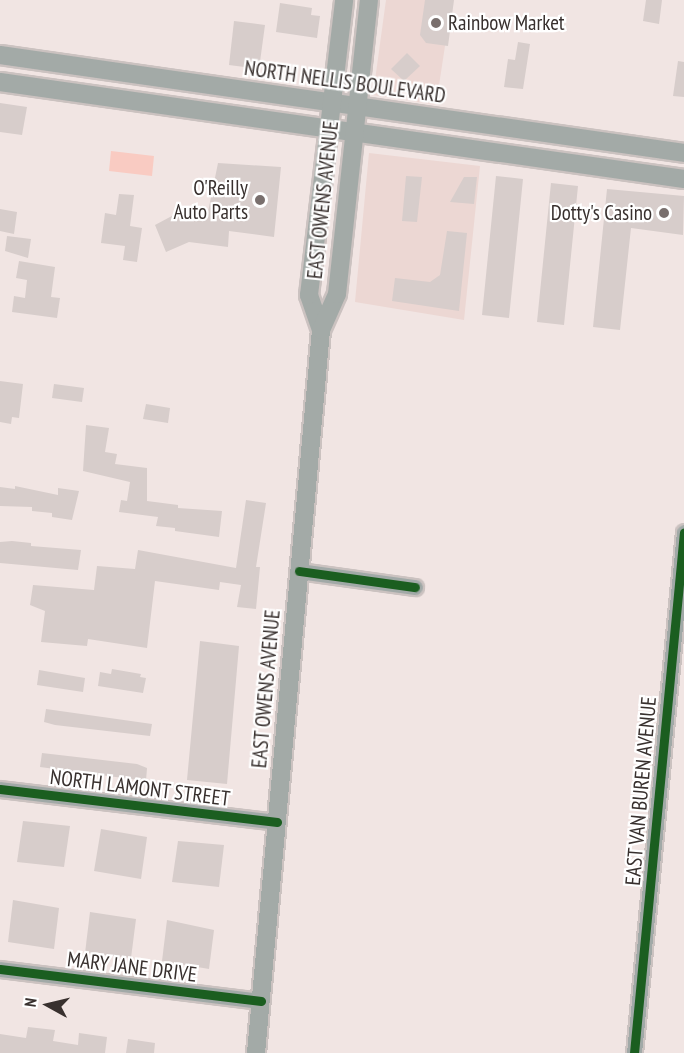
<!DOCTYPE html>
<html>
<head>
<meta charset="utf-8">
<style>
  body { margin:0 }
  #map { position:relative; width:684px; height:1053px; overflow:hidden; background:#f1e5e3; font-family:"PT Sans Narrow",sans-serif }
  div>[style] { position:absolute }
  .built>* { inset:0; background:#ecd7d3 }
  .green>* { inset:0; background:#f9cbc2 }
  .building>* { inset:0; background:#d7cdcb }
  .roads { filter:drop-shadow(2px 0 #cbc2c0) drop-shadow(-2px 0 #cbc2c0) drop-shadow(0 2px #cbc2c0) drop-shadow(0 -2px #cbc2c0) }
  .minor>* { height:15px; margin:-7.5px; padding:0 7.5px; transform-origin:7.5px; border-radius:7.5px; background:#a1a9a7 }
  .major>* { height:18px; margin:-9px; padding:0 9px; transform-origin:9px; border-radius:9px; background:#a3aaa7 }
  .cycleway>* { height:9px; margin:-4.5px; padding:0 4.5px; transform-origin:4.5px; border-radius:4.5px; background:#1b5e20 }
  .dots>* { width:16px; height:16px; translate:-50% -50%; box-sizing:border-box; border:3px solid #fff; border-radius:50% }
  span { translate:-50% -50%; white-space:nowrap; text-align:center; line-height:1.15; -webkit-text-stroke:4.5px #fff; paint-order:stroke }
  .poi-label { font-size:21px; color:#38302e }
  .left { translate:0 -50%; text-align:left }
  .right { translate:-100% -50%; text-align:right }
  .street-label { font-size:21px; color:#38302e }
  .north { position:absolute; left:18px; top:975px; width:60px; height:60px; -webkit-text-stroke:4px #fff; paint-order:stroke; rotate:278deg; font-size:16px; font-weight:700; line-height:24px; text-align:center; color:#38302e }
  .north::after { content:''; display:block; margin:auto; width:21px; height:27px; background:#38302e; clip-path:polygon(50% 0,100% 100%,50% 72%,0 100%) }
</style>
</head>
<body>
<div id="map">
  <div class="built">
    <i style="clip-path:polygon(386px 0,452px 0,436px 105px,373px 95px)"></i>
    <i style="clip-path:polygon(369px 153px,480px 166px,464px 320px,355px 302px)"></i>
  </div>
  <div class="green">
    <i style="clip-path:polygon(111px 151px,154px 156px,152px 176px,109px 171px)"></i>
  </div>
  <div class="building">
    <i style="clip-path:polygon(425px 0,454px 0,448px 46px,426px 43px,420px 35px)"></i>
    <i style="clip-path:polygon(646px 0,662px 0,659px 24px,643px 21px)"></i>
    <i style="clip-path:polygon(280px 3px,312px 8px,311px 15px,320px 16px,317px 38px,276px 32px)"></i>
    <i style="clip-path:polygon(234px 21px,265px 25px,259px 69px,229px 65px)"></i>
    <i style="clip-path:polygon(518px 42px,530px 44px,523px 89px,504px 87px,508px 59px,515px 60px)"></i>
    <i style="clip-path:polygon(407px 53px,420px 66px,404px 81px,391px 69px)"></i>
    <i style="clip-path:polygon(678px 61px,684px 62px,684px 97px,673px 96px)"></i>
    <i style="clip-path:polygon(0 103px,27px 107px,22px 135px,0 132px)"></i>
    <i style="clip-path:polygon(218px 163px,281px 167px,274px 237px,229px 231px,228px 247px,189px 242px,166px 252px,155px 225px,185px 209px,208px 212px)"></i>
    <i style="clip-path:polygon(406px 176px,422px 177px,417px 222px,402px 221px)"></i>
    <i style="clip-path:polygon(496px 176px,523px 179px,509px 318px,482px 315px)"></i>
    <i style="clip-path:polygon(464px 177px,477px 177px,474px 204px,450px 202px)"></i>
    <i style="clip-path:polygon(551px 183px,578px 186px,564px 325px,537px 322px)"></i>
    <i style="clip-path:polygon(607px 189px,684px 196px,683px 235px,631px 228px,620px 330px,593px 327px)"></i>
    <i style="clip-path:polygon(119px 194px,134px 195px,130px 226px,142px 228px,137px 262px,123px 260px,125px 246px,101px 243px,105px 213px,116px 215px)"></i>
    <i style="clip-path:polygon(0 209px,17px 212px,14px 234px,0 231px)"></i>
    <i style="clip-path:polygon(447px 231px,467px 233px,459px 311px,392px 301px,395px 278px,430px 282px,440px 275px)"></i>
    <i style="clip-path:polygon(7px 236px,31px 239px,28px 258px,5px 251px)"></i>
    <i style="clip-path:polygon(19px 261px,55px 267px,51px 297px,60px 298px,57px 318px,12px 312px,14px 296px,25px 298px,27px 280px,16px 278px)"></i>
    <i style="clip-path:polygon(0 381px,23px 384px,19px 418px,12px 417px,11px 424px,0 422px)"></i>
    <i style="clip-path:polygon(54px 384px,84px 388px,82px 402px,52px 398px)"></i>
    <i style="clip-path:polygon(146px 404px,170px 408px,168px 423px,143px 419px)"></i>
    <i style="clip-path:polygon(86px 425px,109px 428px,105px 452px,117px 454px,115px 464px,147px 468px,147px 501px,178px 505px,178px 508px,222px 511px,219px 537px,175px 531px,175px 528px,156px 526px,158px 517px,119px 512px,121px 500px,127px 501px,130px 482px,83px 471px)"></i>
    <i style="clip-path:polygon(15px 486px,58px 495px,58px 488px,79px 491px,72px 520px,52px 517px,52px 513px,32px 511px,32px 507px,0 506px,0 487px,15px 489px)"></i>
    <i style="clip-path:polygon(246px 500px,266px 503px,256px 567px,260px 567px,256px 609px,237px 607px,241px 585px,220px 582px,219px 590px,155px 581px,147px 648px,88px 639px,87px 646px,41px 642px,45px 611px,30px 605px,33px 585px,94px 590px,97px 566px,135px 569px,138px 550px,236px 568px)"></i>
    <i style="clip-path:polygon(12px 541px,31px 543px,31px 546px,81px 550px,78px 570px,0 563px,0 542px)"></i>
    <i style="clip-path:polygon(200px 641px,239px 646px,227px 784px,187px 780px)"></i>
    <i style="clip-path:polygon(112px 669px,141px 674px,140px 677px,146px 678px,143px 693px,98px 686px,100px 672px,111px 674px)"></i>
    <i style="clip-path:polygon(39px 670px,85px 678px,83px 692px,37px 685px)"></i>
    <i style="clip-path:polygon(46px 709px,152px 724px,150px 736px,55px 725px,44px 722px)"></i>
    <i style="clip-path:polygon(42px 753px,137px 764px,147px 768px,146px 781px,40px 767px)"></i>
    <i style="clip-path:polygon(23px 821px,70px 826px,64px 867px,17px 862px)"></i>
    <i style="clip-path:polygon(101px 829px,147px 837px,141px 879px,94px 871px)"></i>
    <i style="clip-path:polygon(178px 841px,224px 845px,219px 887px,172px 882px)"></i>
    <i style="clip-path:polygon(13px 900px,59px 908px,54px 949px,8px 942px)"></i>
    <i style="clip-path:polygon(90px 912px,136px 919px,131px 958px,85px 953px)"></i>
    <i style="clip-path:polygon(167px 920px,214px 930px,209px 969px,162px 961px)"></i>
    <i style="clip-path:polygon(28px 1027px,55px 1030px,53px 1041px,78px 1045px,79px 1033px,107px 1037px,105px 1053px,0 1053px,0 1034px,26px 1038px)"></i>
    <i style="clip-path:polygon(128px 1039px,155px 1043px,154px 1053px,126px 1053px)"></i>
  </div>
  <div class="roads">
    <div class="minor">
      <i style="left:299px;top:571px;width:117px;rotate:7.9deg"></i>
      <i style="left:0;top:789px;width:279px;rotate:6.8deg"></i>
      <i style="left:0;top:969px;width:263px;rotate:7deg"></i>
      <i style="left:634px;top:1053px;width:523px;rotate:-84.52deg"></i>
    </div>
    <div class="major">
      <i style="left:0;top:55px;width:691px;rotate:8.15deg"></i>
      <i style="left:0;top:82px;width:691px;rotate:8.07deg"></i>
      <i style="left:321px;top:330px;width:37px;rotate:-109deg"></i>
      <i style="left:309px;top:295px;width:297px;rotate:-83.2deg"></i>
      <i style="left:256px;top:1053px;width:726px;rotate:-84.86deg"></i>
      <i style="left:321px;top:330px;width:39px;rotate:-66deg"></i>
      <i style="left:337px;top:294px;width:296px;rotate:-83.8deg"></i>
    </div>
  </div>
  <div class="cycleway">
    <i style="left:299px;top:571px;width:117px;rotate:7.9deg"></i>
    <i style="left:0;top:789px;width:279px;rotate:6.8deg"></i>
    <i style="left:0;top:969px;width:263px;rotate:7deg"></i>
    <i style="left:634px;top:1053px;width:523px;rotate:-84.52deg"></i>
  </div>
  <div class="dots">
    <i style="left:436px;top:23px;background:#796f6d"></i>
    <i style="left:260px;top:200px;background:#796f6d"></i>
    <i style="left:664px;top:213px;background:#796f6d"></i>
  </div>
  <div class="poi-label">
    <span class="left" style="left:448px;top:23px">Rainbow Market</span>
    <span class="right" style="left:248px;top:200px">O'Reilly<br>Auto Parts</span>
    <span class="right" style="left:652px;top:213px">Dotty's Casino</span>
  </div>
  <div class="street-label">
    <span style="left:345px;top:82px;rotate:8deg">NORTH NELLIS BOULEVARD</span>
    <span style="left:323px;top:200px;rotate:-84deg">EAST OWENS AVENUE</span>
    <span style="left:266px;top:689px;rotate:-85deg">EAST OWENS AVENUE</span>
    <span style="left:140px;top:788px;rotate:7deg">NORTH LAMONT STREET</span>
    <span style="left:641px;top:791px;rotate:-85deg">EAST VAN BUREN AVENUE</span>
    <span style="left:132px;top:967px;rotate:7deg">MARY JANE DRIVE</span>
  </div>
  <div class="north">N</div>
</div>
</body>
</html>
